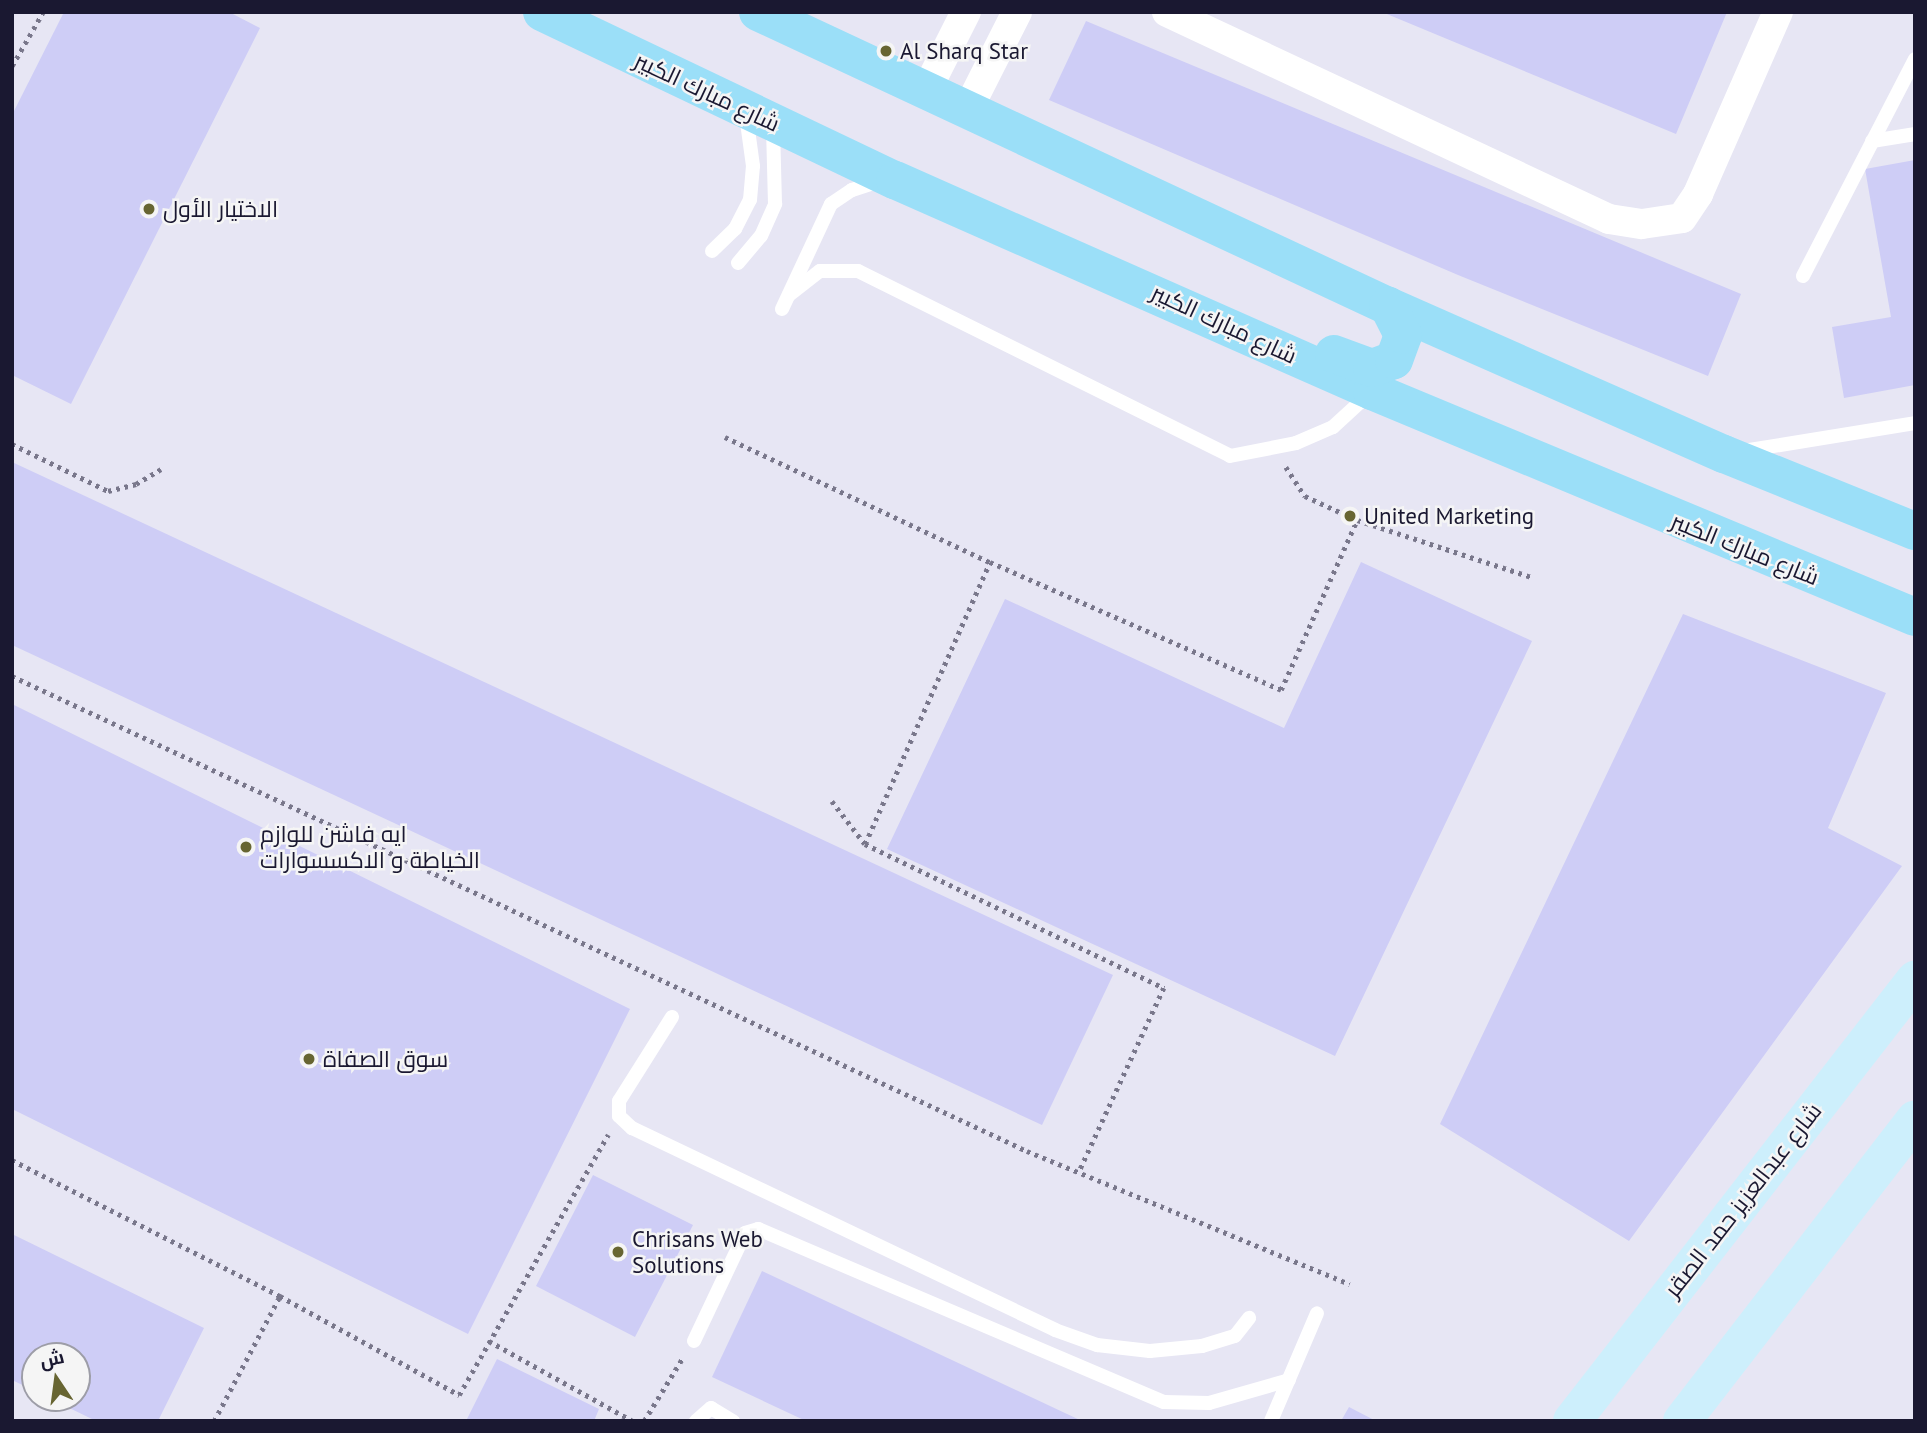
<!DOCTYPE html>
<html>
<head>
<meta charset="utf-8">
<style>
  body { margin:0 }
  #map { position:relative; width:1927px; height:1433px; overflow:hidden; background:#e7e6f4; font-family:"PT Sans",Cairo,sans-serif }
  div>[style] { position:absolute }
  .building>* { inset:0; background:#cecdf6 }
  .path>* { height:4.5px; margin-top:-2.25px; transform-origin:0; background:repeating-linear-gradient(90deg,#79778b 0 3.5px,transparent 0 8.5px) }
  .lane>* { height:14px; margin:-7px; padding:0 7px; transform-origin:7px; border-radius:7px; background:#fff }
  .street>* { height:30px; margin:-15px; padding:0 15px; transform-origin:15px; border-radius:15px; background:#fff }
  .secondary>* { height:38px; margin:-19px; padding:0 19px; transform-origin:19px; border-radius:19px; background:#cdeffc }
  .primary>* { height:38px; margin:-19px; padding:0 19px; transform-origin:19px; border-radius:19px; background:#9bdff8 }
  .dots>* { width:19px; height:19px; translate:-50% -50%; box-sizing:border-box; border:4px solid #f5f5f5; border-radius:50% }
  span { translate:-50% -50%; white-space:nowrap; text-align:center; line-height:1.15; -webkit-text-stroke:5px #f5f5f5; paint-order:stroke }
  .poi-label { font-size:23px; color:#1a1831 }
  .left { translate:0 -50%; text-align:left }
  .street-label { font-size:23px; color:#1a1831 }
  .frame { position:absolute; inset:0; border:14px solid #1a1831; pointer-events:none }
  .north { position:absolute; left:21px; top:1342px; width:70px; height:70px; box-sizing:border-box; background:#f5f5f5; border:2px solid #9d9da7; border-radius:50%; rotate:347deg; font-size:19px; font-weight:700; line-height:28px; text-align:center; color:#1a1831 }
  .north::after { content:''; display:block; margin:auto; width:24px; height:32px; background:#676532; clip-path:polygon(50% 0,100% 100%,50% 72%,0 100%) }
</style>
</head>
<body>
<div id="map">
  <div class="building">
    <i style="clip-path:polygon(64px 12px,229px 12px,260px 28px,71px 404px,12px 375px,12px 115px)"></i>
    <i style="clip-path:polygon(1382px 12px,1727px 12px,1676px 134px)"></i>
    <i style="clip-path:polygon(1086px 21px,1741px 294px,1708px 376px,1458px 275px,1049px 100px)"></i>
    <i style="clip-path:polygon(1915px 160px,1915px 385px,1844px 398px,1832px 327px,1891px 317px,1865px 169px)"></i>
    <i style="clip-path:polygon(12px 462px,1113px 975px,1042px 1125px,12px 645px)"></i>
    <i style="clip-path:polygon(1361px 562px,1532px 641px,1335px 1056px,887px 849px,1005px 599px,1284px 728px)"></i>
    <i style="clip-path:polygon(1683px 614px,1886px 693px,1828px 828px,1902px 866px,1629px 1241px,1440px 1124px)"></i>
    <i style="clip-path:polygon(12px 704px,630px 1009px,468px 1334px,12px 1109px)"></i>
    <i style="clip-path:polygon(593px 1175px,693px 1225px,635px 1337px,536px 1286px)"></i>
    <i style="clip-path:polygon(12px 1234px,204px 1328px,158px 1421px,96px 1421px,49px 1398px,77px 1398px,77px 1356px,35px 1356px,35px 1391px,12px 1380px)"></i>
    <i style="clip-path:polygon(762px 1271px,1082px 1421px,806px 1421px,712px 1377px)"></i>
    <i style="clip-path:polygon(497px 1359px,599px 1409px,594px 1421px,466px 1421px)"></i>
    <i style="clip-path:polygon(1349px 1407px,1376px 1421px,1341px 1421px)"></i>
  </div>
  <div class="path">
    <i style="left:12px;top:66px;width:62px;rotate:-60.1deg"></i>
    <i style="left:725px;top:437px;width:293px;rotate:25.3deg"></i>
    <i style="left:990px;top:562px;width:318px;rotate:23.7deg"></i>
    <i style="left:1281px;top:690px;width:186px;rotate:-65.9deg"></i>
    <i style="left:12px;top:444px;width:107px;rotate:26.1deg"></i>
    <i style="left:108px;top:491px;width:29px;rotate:-14deg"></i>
    <i style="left:136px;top:484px;width:29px;rotate:-31deg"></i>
    <i style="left:1286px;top:467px;width:35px;rotate:57deg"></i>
    <i style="left:1305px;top:496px;width:57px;rotate:24.8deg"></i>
    <i style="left:1357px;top:520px;width:183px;rotate:18.1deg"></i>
    <i style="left:12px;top:676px;width:1121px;rotate:25.08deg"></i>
    <i style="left:1027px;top:1151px;width:349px;rotate:22.4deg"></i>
    <i style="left:832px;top:801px;width:54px;rotate:52.5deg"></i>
    <i style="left:865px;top:844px;width:332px;rotate:25.7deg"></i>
    <i style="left:1164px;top:988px;width:203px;rotate:114.8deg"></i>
    <i style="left:865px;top:844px;width:308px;rotate:-66.1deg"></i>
    <i style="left:12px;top:1160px;width:301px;rotate:26.9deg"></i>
    <i style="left:489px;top:1341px;width:165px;rotate:29.1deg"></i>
    <i style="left:214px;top:1421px;width:141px;rotate:-62.2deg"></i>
    <i style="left:280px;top:1296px;width:205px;rotate:28.9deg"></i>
    <i style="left:459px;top:1395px;width:300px;rotate:-60.2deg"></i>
    <i style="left:644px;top:1421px;width:73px;rotate:-58.5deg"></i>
  </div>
  <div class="lane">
    <i style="left:1872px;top:141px;width:44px;rotate:-9.2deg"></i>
    <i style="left:712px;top:251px;width:32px;rotate:-44deg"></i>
    <i style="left:735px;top:229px;width:33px;rotate:-63deg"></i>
    <i style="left:750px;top:200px;width:34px;rotate:-85deg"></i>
    <i style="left:753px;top:166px;width:51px;rotate:-97.8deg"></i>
    <i style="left:738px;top:263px;width:35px;rotate:-50deg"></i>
    <i style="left:761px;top:236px;width:35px;rotate:-66deg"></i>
    <i style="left:775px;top:204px;width:76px;rotate:-91.5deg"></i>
    <i style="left:1803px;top:276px;width:244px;rotate:-62.7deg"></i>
    <i style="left:789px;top:295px;width:39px;rotate:-38deg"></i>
    <i style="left:820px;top:271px;width:38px"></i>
    <i style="left:858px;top:271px;width:415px;rotate:26.4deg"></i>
    <i style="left:1230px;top:456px;width:67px;rotate:-11.1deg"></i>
    <i style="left:1296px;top:443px;width:40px;rotate:-23.4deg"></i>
    <i style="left:1333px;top:427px;width:52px;rotate:-42.6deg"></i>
    <i style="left:782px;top:309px;width:116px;rotate:-65deg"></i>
    <i style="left:831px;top:204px;width:25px;rotate:-34deg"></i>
    <i style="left:852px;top:190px;width:28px;rotate:-18deg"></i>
    <i style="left:1743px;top:451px;width:174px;rotate:-9.2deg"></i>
    <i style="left:672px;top:1017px;width:99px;rotate:122.2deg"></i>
    <i style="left:619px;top:1101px;width:15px;rotate:90deg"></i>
    <i style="left:619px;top:1116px;width:18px;rotate:43deg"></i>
    <i style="left:632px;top:1128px;width:469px;rotate:25.5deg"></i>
    <i style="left:1055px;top:1330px;width:45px;rotate:19.7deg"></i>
    <i style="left:1097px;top:1345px;width:53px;rotate:6.5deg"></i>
    <i style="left:1150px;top:1351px;width:52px;rotate:-5.5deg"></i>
    <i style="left:1202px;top:1346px;width:34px;rotate:-17deg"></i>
    <i style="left:1235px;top:1336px;width:23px;rotate:-52deg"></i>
    <i style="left:694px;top:1341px;width:119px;rotate:-64.7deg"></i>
    <i style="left:745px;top:1233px;width:14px;rotate:-17deg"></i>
    <i style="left:758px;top:1229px;width:441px;rotate:23.1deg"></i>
    <i style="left:1164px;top:1402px;width:45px;rotate:1.3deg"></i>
    <i style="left:1209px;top:1403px;width:83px;rotate:-16deg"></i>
    <i style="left:696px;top:1421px;width:20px;rotate:-41deg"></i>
    <i style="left:711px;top:1408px;width:26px;rotate:31deg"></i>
    <i style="left:1271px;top:1421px;width:117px;rotate:-66.9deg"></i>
  </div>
  <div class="street">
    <i style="left:1167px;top:12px;width:488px;rotate:25.1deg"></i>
    <i style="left:1609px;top:219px;width:33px;rotate:9deg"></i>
    <i style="left:1642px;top:224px;width:40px;rotate:-8.5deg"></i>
    <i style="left:1682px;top:218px;width:29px;rotate:-56deg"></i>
    <i style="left:1698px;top:194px;width:199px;rotate:-66.3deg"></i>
    <i style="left:925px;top:93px;width:91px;rotate:-63.2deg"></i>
    <i style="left:966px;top:113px;width:113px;rotate:-63.2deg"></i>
  </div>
  <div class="secondary">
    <i style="left:1572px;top:1421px;width:559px;rotate:-52.13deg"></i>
    <i style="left:1682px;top:1421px;width:381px;rotate:-52.3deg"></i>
  </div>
  <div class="primary">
    <i style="left:542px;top:12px;width:391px;rotate:25.5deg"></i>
    <i style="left:895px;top:180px;width:522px;rotate:23.86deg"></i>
    <i style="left:1372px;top:391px;width:588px;rotate:22.6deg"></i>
    <i style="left:758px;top:12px;width:695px;rotate:25.02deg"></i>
    <i style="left:1388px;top:306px;width:367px;rotate:23.8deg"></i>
    <i style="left:1724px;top:454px;width:206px;rotate:22deg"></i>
    <i style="left:1334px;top:354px;width:40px;rotate:20.2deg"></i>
    <i style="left:1372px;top:368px;width:23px;rotate:-20deg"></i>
    <i style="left:1394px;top:360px;width:27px;rotate:-70deg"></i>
    <i style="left:1403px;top:335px;width:33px;rotate:-117deg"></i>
  </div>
  <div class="dots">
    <i style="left:886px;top:51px;background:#676532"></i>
    <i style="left:149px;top:209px;background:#676532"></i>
    <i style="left:1350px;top:516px;background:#676532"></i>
    <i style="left:246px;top:847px;background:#676532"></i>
    <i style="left:309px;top:1059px;background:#676532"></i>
    <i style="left:618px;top:1252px;background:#676532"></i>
  </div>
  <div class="poi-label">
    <span class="left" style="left:900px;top:51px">Al Sharq Star</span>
    <span class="left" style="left:163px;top:209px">الاختيار الأول</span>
    <span class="left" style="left:1364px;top:516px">United Marketing</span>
    <span class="left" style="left:260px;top:847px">ايه فاشن للوازم<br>الخياطة و الاكسسوارات</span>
    <span class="left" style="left:323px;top:1059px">سوق الصفاة</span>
    <span class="left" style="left:632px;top:1252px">Chrisans Web<br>Solutions</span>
  </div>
  <div class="street-label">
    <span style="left:707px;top:92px;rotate:25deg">شارع مبارك الكبير</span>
    <span style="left:1224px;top:324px;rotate:25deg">شارع مبارك الكبير</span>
    <span style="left:1745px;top:549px;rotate:22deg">شارع مبارك الكبير</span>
    <span style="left:1743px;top:1200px;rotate:-52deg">شارع عبدالعزيز حمد الصقر</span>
  </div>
  <div class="frame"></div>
  <div class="north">ش</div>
</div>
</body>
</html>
